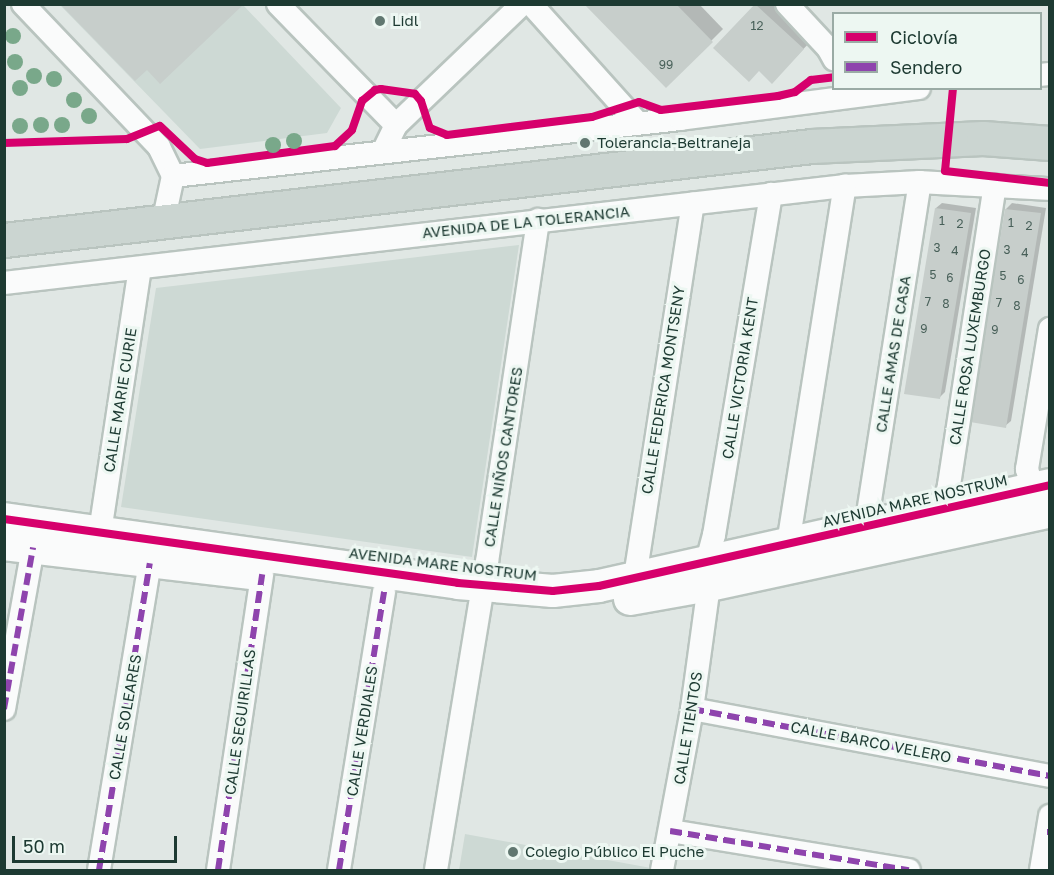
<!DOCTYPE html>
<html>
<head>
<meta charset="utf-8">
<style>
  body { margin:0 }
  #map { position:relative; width:1054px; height:875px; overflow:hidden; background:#e0e7e4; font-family:"Golos Text",sans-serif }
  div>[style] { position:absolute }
  .built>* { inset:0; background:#cdd9d4 }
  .shadow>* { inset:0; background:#0003 }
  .building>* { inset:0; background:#c7cecb }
  .roads { filter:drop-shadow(2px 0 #b9c4bf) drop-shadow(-2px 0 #b9c4bf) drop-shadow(0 2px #b9c4bf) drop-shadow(0 -2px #b9c4bf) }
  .street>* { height:22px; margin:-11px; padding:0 11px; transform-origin:11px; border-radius:11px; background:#fafbfb }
  .secondary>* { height:32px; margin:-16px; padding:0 16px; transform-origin:16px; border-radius:16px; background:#fafbfb }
  .primary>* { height:33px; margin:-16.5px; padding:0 16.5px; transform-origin:16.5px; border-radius:16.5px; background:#cbd5d1 }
  .quiet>* { height:6px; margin-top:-3px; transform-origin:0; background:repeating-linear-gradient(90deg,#8e44ad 0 12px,transparent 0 18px) }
  .cycleway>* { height:8px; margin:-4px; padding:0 4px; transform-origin:4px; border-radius:4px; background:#d6006c }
  .trees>* { width:16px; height:16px; margin:-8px; border-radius:50%; background:#79a88a }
  .dots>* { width:16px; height:16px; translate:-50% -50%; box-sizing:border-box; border:3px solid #edf7f2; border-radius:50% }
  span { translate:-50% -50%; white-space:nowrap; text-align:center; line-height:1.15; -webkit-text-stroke:6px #edf7f2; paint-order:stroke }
  .number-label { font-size:12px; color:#486059 }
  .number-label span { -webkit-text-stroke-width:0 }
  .poi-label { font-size:15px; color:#1d3a32 }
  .left { translate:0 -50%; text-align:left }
  .street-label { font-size:15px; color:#1d3a32 }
  .frame { position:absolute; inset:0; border:6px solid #1d3a32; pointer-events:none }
  .legend { position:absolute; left:832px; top:12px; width:210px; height:78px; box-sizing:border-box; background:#edf7f2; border:2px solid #9aaba5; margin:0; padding:8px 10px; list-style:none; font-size:18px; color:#1d3a32 }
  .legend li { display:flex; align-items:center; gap:12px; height:30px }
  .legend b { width:30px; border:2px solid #9aaba5 }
  .scale { position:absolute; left:12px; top:836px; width:165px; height:27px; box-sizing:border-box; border:3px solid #1d3a32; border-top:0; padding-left:8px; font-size:18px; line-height:21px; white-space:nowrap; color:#1d3a32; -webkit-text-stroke:4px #edf7f2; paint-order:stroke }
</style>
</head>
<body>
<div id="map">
  <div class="built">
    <i style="clip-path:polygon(60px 5px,243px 5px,341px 108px,327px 133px,200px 149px)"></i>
    <i style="clip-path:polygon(519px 245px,472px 557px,121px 507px,156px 288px)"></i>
    <i style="clip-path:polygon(465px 834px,662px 870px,459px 870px)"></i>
  </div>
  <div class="shadow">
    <i style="clip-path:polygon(586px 4px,699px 4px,723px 29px,666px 86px)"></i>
    <i style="clip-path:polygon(757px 4px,775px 4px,812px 40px,772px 82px,759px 69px,715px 48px)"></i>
    <i style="clip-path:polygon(942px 203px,976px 208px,945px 392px,939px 398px,936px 208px)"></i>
    <i style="clip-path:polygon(1012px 203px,1046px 208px,1011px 421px,1005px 426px,1006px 209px)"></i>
  </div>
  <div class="building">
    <i style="clip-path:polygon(60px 4px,244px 4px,160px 84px,147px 70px,135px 81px)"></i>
    <i style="clip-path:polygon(584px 4px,676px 4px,713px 42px,666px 88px)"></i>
    <i style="clip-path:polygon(755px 4px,804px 49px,772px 84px,759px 71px,749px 82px,713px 48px)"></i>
    <i style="clip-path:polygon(935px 208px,971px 213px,940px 399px,904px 394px)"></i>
    <i style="clip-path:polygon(1005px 209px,1041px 213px,1006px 428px,970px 422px)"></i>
  </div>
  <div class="roads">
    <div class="street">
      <i style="left:23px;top:4px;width:197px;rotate:46.4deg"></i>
      <i style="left:159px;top:147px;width:32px;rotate:64deg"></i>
      <i style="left:173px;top:176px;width:48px;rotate:102deg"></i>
      <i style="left:278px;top:4px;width:169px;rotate:45.7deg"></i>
      <i style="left:396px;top:125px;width:30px;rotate:116deg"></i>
      <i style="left:531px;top:4px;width:159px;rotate:48.1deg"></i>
      <i style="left:787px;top:4px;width:60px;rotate:47deg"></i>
      <i style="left:828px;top:48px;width:13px;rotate:61deg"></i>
      <i style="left:1040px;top:75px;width:10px;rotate:-6deg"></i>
      <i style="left:396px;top:125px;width:175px;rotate:-43.8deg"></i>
      <i style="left:173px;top:176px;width:510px;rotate:-6.41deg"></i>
      <i style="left:680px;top:119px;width:241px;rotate:-7.4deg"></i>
      <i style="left:4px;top:283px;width:847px;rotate:-6.58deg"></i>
      <i style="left:845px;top:186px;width:75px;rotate:-3.1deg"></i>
      <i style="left:920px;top:182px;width:130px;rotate:3.1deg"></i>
      <i style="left:1033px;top:488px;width:20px;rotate:-108deg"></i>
      <i style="left:1027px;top:469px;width:142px;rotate:-80.7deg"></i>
      <i style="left:943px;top:508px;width:24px;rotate:-75deg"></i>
      <i style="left:949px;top:485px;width:303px;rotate:-81.3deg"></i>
      <i style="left:866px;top:526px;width:348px;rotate:-81.1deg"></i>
      <i style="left:100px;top:532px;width:267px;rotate:-81.4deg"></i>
      <i style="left:788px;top:544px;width:363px;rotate:-81deg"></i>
      <i style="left:707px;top:561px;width:27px;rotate:-75deg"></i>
      <i style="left:714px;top:535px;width:346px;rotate:-80.5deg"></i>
      <i style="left:635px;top:577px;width:378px;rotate:-81.2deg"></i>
      <i style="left:4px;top:709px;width:164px;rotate:-79.8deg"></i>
      <i style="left:692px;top:709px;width:364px;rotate:10.6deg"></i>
      <i style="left:670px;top:831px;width:242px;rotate:9.3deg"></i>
      <i style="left:99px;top:870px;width:311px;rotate:-80.6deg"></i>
      <i style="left:218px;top:870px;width:299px;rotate:-81.5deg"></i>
      <i style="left:339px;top:870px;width:282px;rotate:-80.8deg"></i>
      <i style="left:436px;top:870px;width:312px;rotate:-80.6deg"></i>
      <i style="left:487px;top:562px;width:346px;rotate:-81.5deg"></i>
      <i style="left:662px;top:870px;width:164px;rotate:-79.4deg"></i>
      <i style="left:692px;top:709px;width:125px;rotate:-82.2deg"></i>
      <i style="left:1041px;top:870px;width:55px;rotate:-80.5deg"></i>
    </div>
    <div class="secondary">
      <i style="left:4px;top:519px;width:458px;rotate:8deg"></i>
      <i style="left:458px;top:583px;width:95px;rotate:4.8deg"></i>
      <i style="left:553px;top:591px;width:46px;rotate:-6.2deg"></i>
      <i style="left:599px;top:586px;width:462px;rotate:-12.6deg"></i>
      <i style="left:4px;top:544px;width:249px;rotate:6.7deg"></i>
      <i style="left:630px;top:599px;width:80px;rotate:-10deg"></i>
      <i style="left:709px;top:585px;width:349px;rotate:-12.2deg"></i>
    </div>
    <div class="primary">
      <i style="left:4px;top:240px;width:812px;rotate:-6.64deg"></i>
      <i style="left:811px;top:146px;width:172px;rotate:-2.7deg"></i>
      <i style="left:983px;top:138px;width:67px;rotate:4.3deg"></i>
    </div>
  </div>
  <div class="quiet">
    <i style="left:4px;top:709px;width:164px;rotate:-79.8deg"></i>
    <i style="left:692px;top:709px;width:364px;rotate:10.6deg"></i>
    <i style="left:670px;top:831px;width:242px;rotate:9.3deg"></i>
    <i style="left:1047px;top:832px;width:3px"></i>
    <i style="left:99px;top:870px;width:311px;rotate:-80.6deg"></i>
    <i style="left:218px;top:870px;width:299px;rotate:-81.5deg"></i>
    <i style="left:339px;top:870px;width:282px;rotate:-80.8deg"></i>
  </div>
  <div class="cycleway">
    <i style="left:953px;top:88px;width:83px;rotate:95.5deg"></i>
    <i style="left:945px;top:171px;width:106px;rotate:6.5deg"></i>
    <i style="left:4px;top:143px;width:123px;rotate:-1.9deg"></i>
    <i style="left:127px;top:139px;width:35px;rotate:-22deg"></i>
    <i style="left:160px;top:126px;width:48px;rotate:43.3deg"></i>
    <i style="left:195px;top:159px;width:13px;rotate:18deg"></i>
    <i style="left:207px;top:163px;width:129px;rotate:-7.6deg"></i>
    <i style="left:335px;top:146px;width:23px;rotate:-43deg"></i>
    <i style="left:352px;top:130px;width:31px;rotate:-71deg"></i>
    <i style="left:362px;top:101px;width:17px;rotate:-40deg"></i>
    <i style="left:375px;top:90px;width:6px;rotate:-9deg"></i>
    <i style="left:381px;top:89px;width:34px;rotate:8deg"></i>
    <i style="left:415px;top:94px;width:9px;rotate:49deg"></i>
    <i style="left:421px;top:101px;width:28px;rotate:72deg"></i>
    <i style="left:430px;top:128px;width:18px;rotate:22deg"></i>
    <i style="left:447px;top:135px;width:146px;rotate:-7.1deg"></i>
    <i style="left:592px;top:117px;width:49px;rotate:-17.7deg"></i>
    <i style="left:639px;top:102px;width:23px;rotate:20deg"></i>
    <i style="left:661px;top:110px;width:118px;rotate:-6.8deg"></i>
    <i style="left:778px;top:96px;width:17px;rotate:-13deg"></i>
    <i style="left:795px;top:92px;width:20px;rotate:-37deg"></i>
    <i style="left:811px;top:80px;width:23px;rotate:-7deg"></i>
    <i style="left:4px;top:519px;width:458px;rotate:8deg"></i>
    <i style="left:458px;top:583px;width:95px;rotate:4.8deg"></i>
    <i style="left:553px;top:591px;width:46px;rotate:-6.2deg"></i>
    <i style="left:599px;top:586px;width:462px;rotate:-12.6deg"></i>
  </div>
  <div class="trees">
    <i style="left:13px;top:36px"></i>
    <i style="left:15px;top:62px"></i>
    <i style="left:34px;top:76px"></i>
    <i style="left:54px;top:79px"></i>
    <i style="left:20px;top:88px"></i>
    <i style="left:74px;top:100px"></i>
    <i style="left:89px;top:116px"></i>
    <i style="left:41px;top:125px"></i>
    <i style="left:62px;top:125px"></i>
    <i style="left:20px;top:126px"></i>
    <i style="left:294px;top:141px"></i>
    <i style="left:273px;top:145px"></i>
  </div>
  <div class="dots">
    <i style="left:380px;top:21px;background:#617770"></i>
    <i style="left:585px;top:143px;background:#617770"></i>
    <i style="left:513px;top:852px;background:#617770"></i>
  </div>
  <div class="number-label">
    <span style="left:757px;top:26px">12</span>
    <span style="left:666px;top:65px">99</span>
    <span style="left:942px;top:221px">1</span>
    <span style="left:1011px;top:223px">1</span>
    <span style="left:960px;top:224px">2</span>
    <span style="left:1029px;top:226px">2</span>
    <span style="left:937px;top:248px">3</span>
    <span style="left:1007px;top:250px">3</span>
    <span style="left:955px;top:251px">4</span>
    <span style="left:1025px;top:253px">4</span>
    <span style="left:933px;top:275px">5</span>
    <span style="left:1003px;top:276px">5</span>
    <span style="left:950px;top:278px">6</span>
    <span style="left:1021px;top:280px">6</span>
    <span style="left:928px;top:302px">7</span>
    <span style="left:999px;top:303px">7</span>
    <span style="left:946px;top:304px">8</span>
    <span style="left:1017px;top:306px">8</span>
    <span style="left:924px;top:329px">9</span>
    <span style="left:995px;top:330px">9</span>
  </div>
  <div class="poi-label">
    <span class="left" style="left:392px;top:21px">Lidl</span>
    <span class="left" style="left:597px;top:143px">Tolerancia-Beltraneja</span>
    <span class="left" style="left:525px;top:852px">Colegio Público El Puche</span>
  </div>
  <div class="street-label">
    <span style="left:526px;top:222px;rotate:-6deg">AVENIDA DE LA TOLERANCIA</span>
    <span style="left:970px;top:347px;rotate:-81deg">CALLE ROSA LUXEMBURGO</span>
    <span style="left:893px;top:354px;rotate:-81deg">CALLE AMAS DE CASA</span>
    <span style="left:740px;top:378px;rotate:-81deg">CALLE VICTORIA KENT</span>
    <span style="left:663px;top:390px;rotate:-81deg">CALLE FEDERICA MONTSENY</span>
    <span style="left:120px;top:400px;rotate:-81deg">CALLE MARIE CURIE</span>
    <span style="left:503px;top:457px;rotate:-81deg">CALLE NIÑOS CANTORES</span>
    <span style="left:915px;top:501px;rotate:-13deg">AVENIDA MARE NOSTRUM</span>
    <span style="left:443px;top:564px;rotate:7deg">AVENIDA MARE NOSTRUM</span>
    <span style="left:125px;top:717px;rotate:-80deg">CALLE SOLEARES</span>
    <span style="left:240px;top:722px;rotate:-82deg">CALLE SEGUIRILLAS</span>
    <span style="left:688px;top:728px;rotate:-81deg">CALLE TIENTOS</span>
    <span style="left:362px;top:731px;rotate:-81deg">CALLE VERDIALES</span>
    <span style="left:871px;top:742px;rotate:11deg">CALLE BARCO VELERO</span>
  </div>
  <div class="frame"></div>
  <ul class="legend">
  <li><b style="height:8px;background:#d6006c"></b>Ciclovía</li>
  <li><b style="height:8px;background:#8e44ad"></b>Sendero</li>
  </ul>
  <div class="scale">50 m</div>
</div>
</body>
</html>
